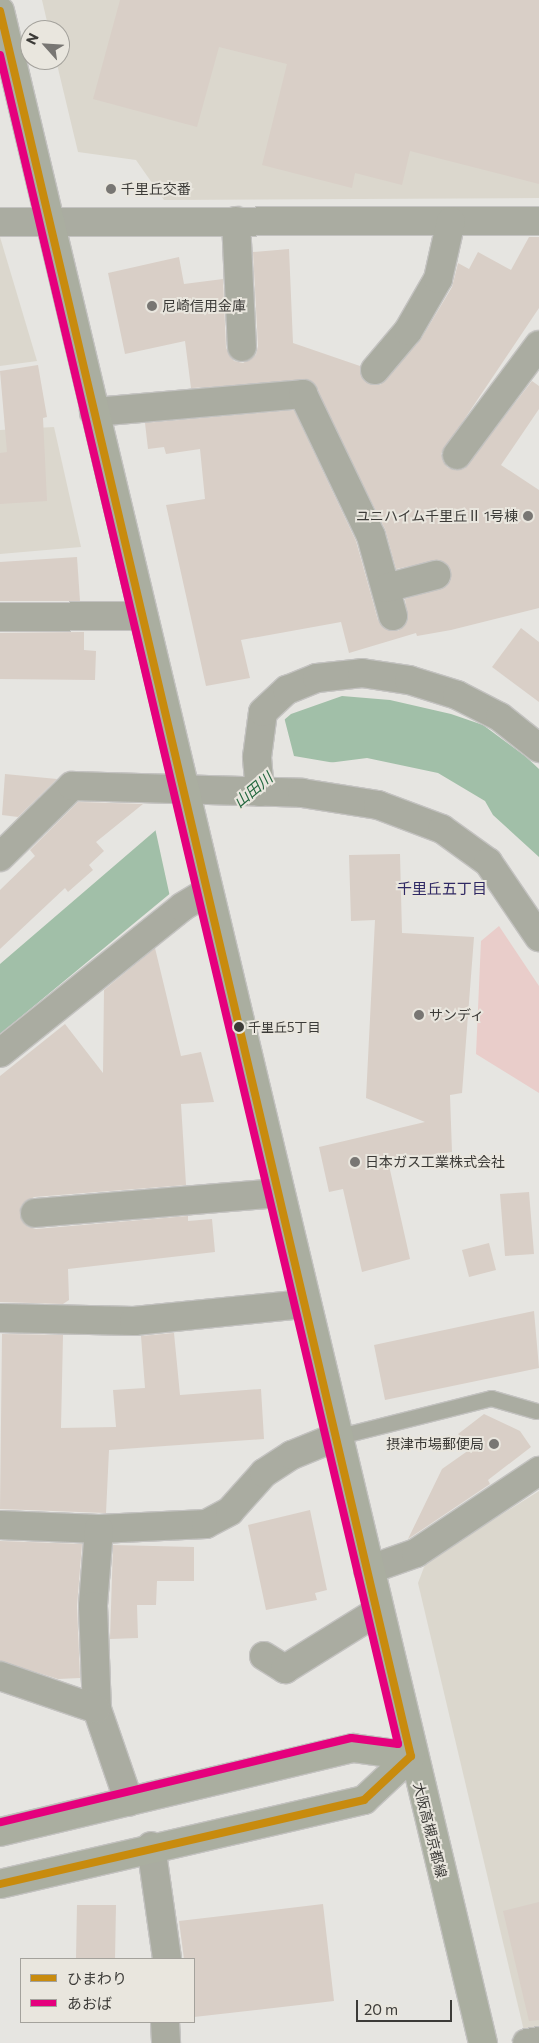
<!DOCTYPE html>
<html>
<head>
<meta charset="utf-8">
<style>
  body { margin:0 }
  #map { position:relative; width:539px; height:2043px; overflow:hidden; background:#e6e5e1; font-family:Commissioner,"Noto Sans JP",sans-serif }
  div>[style] { position:absolute }
  .built>* { inset:0; background:#dbd7cd }
  .green>* { inset:0; background:#e9cdca }
  .water>* { inset:0; background:#a1bfa8 }
  .pier>* { inset:0; background:#e6e5e1 }
  .building>* { inset:0; background:#d9cfc7 }
  .roads { filter:drop-shadow(1px 0 #c3c2c0) drop-shadow(-1px 0 #c3c2c0) drop-shadow(0 1px #c3c2c0) drop-shadow(0 -1px #c3c2c0) }
  .service>* { height:15px; margin:-7.5px; padding:0 7.5px; transform-origin:7.5px; border-radius:7.5px; background:#aaaca1 }
  .minor>* { height:28px; margin:-14px; padding:0 14px; transform-origin:14px; border-radius:14px; background:#aaaca1 }
  .primary>* { height:28px; margin:-14px; padding:0 14px; transform-origin:14px; border-radius:14px; background:#aaaea0 }
  .bus-1>* { height:8px; margin:-4px; padding:0 4px; transform-origin:4px; border-radius:4px; background:#c88b0e }
  .bus-2>* { height:8px; margin:-4px; padding:0 4px; transform-origin:4px; border-radius:4px; background:#e5007d }
  .dots>* { width:14px; height:14px; translate:-50% -50%; box-sizing:border-box; border:2px solid #e9e6de; border-radius:50% }
  span { translate:-50% -50%; white-space:nowrap; text-align:center; line-height:1.15; -webkit-text-stroke:4px #e9e6de; paint-order:stroke }
  .bus-label { font-size:13px; color:#3c3b38 }
  .left { translate:0 -50%; text-align:left }
  .poi-label { font-size:14px; color:#3c3b38 }
  .right { translate:-100% -50%; text-align:right }
  .street-label { font-size:14px; color:#3c3b38 }
  .water-label { font-size:15px; color:#22673e; font-style:italic }
  .neighbourhood-label { font-size:15px; color:#302964 }
  .legend { position:absolute; left:20px; top:1958px; width:175px; height:65px; box-sizing:border-box; background:#e9e6de; border:1px solid #a4a29c; margin:0; padding:6px 9px; list-style:none; font-size:15px; color:#3c3b38 }
  .legend li { display:flex; align-items:center; gap:10px; height:25px }
  .legend b { width:25px; border:1px solid #a4a29c }
  .north { position:absolute; left:20px; top:20px; width:50px; height:50px; box-sizing:border-box; background:#e9e6de; border:1px solid #a4a29c; border-radius:50%; rotate:296deg; font-size:14px; font-weight:700; line-height:20px; text-align:center; color:#3c3b38 }
  .north::after { content:''; display:block; margin:auto; width:18px; height:22px; background:#787673; clip-path:polygon(50% 0,100% 100%,50% 72%,0 100%) }
  .scale { position:absolute; left:356px; top:2000px; width:96px; height:22px; box-sizing:border-box; border:2px solid #3c3b38; border-top:0; padding-left:6px; font-size:15px; line-height:18px; white-space:nowrap; color:#3c3b38; -webkit-text-stroke:4px #e9e6de; paint-order:stroke }
</style>
</head>
<body>
<div id="map">
  <div class="built">
    <i style="clip-path:polygon(42px 0,539px 0,539px 198px,164px 200px,136px 160px,78px 152px,56px 60px,60px 60px,60px 30px,49px 30px)"></i>
    <i style="clip-path:polygon(0 237px,37px 361px,0 366px)"></i>
    <i style="clip-path:polygon(54px 427px,81px 547px,0 554px,0 430px)"></i>
    <i style="clip-path:polygon(539px 1491px,539px 2028px,524px 2031px,418px 1583px,426px 1562px)"></i>
  </div>
  <div class="green">
    <i style="clip-path:polygon(499px 926px,539px 986px,539px 1093px,476px 1054px,481px 941px)"></i>
  </div>
  <div class="water">
    <i style="clip-path:polygon(342px 696px,390px 700px,451px 714px,483px 725px,525px 756px,539px 769px,539px 857px,493px 815px,485px 801px,438px 773px,367px 758px,328px 763px,0 1034px,0 964px,291px 714px)"></i>
  </div>
  <div class="pier">
    <i style="clip-path:polygon(284px 717px,294px 756px,335px 763px,170px 897px,155px 828px)"></i>
  </div>
  <div class="building">
    <i style="clip-path:polygon(120px 0,539px 0,539px 184px,410px 151px,402px 185px,355px 173px,352px 188px,262px 165px,287px 64px,219px 47px,197px 127px,93px 99px)"></i>
    <i style="clip-path:polygon(529px 237px,539px 237px,539px 308px,441px 454px,448px 468px,464px 469px,532px 381px,539px 386px,539px 409px,501px 465px,539px 490px,539px 608px,451px 630px,417px 636px,416px 633px,349px 653px,341px 622px,241px 640px,250px 678px,206px 686px,166px 505px,205px 499px,200px 449px,166px 454px,164px 447px,148px 449px,145px 423px,294px 410px,356px 541px,378px 620px,389px 631px,398px 631px,408px 620px,405px 599px,447px 586px,451px 572px,440px 560px,396px 569px,385px 529px,311px 381px,191px 388px,185px 341px,125px 354px,108px 273px,179px 257px,184px 284px,223px 279px,226px 348px,234px 361px,243px 363px,256px 355px,258px 346px,253px 252px,289px 249px,293px 343px,360px 366px,365px 382px,380px 385px,421px 339px,452px 287px,458px 263px,469px 269px,478px 252px,511px 270px)"></i>
    <i style="clip-path:polygon(38px 365px,47px 417px,43px 418px,47px 501px,0 504px,0 453px,7px 452px,0 371px)"></i>
    <i style="clip-path:polygon(77px 557px,80px 601px,0 601px,0 562px)"></i>
    <i style="clip-path:polygon(521px 628px,539px 642px,539px 702px,492px 667px)"></i>
    <i style="clip-path:polygon(84px 632px,84px 650px,96px 651px,95px 680px,0 679px,0 633px)"></i>
    <i style="clip-path:polygon(5px 774px,57px 779px,18px 817px,2px 815px)"></i>
    <i style="clip-path:polygon(78px 802px,143px 804px,96px 842px,104px 851px,89px 865px,93px 870px,68px 892px,65px 888px,0 949px,0 890px,35px 856px,30px 850px)"></i>
    <i style="clip-path:polygon(400px 854px,402px 933px,474px 937px,462px 1093px,450px 1095px,452px 1152px,388px 1161px,410px 1259px,362px 1272px,343px 1189px,329px 1192px,319px 1147px,425px 1122px,366px 1098px,375px 920px,351px 921px,349px 855px)"></i>
    <i style="clip-path:polygon(155px 948px,181px 1056px,201px 1052px,214px 1102px,181px 1104px,186px 1185px,34px 1197px,21px 1206px,20px 1215px,28px 1227px,36px 1229px,188px 1216px,188px 1221px,212px 1219px,215px 1252px,68px 1269px,69px 1300px,63px 1304px,0 1302px,0 1076px,65px 1024px,103px 1073px,104px 990px)"></i>
    <i style="clip-path:polygon(529px 1192px,534px 1254px,505px 1256px,500px 1194px)"></i>
    <i style="clip-path:polygon(489px 1243px,496px 1270px,469px 1277px,462px 1250px)"></i>
    <i style="clip-path:polygon(534px 1311px,539px 1368px,385px 1400px,374px 1345px)"></i>
    <i style="clip-path:polygon(174px 1333px,180px 1395px,261px 1389px,264px 1439px,109px 1450px,106px 1513px,0 1509px,2px 1334px,63px 1335px,61px 1428px,116px 1427px,113px 1390px,145px 1388px,141px 1336px)"></i>
    <i style="clip-path:polygon(484px 1414px,520px 1431px,531px 1447px,488px 1480px,490px 1484px,408px 1539px,442px 1469px,469px 1450px,458px 1434px)"></i>
    <i style="clip-path:polygon(310px 1510px,327px 1590px,315px 1593px,317px 1600px,266px 1610px,248px 1525px)"></i>
    <i style="clip-path:polygon(0 1541px,82px 1544px,77px 1606px,80px 1678px,58px 1679px,0 1661px)"></i>
    <i style="clip-path:polygon(113px 1545px,194px 1547px,194px 1581px,157px 1581px,156px 1605px,137px 1605px,138px 1638px,110px 1639px)"></i>
    <i style="clip-path:polygon(539px 1902px,539px 2020px,529px 2021px,503px 1911px)"></i>
    <i style="clip-path:polygon(323px 1904px,334px 2001px,194px 2017px,194px 1959px,184px 1959px,179px 1921px)"></i>
    <i style="clip-path:polygon(77px 1905px,116px 1905px,115px 1959px,76px 1958px)"></i>
  </div>
  <div class="roads">
    <div class="service">
      <i style="left:336px;top:1437px;width:160px;rotate:-14.1deg"></i>
      <i style="left:491px;top:1398px;width:47px;rotate:16.1deg"></i>
    </div>
    <div class="minor">
      <i style="left:236px;top:221px;width:126px;rotate:87.3deg"></i>
      <i style="left:0;top:222px;width:539px;rotate:-0.11deg"></i>
      <i style="left:375px;top:370px;width:51px;rotate:-49.8deg"></i>
      <i style="left:408px;top:331px;width:60px;rotate:-60deg"></i>
      <i style="left:438px;top:279px;width:59px;rotate:-77.4deg"></i>
      <i style="left:94px;top:412px;width:210px;rotate:-4.9deg"></i>
      <i style="left:303px;top:394px;width:157px;rotate:64.4deg"></i>
      <i style="left:371px;top:536px;width:83px;rotate:74.6deg"></i>
      <i style="left:457px;top:455px;width:137px;rotate:-53.3deg"></i>
      <i style="left:386px;top:588px;width:52px;rotate:-14.6deg"></i>
      <i style="left:0;top:617px;width:141px;rotate:-0.4deg"></i>
      <i style="left:260px;top:792px;width:35px;rotate:-95deg"></i>
      <i style="left:257px;top:757px;width:45px;rotate:-82.4deg"></i>
      <i style="left:263px;top:712px;width:33px;rotate:-43deg"></i>
      <i style="left:287px;top:690px;width:32px;rotate:-22deg"></i>
      <i style="left:317px;top:678px;width:45px;rotate:-6.3deg"></i>
      <i style="left:362px;top:673px;width:48px;rotate:8.5deg"></i>
      <i style="left:409px;top:680px;width:50px;rotate:17.4deg"></i>
      <i style="left:457px;top:695px;width:48px;rotate:27.1deg"></i>
      <i style="left:500px;top:717px;width:50px;rotate:38.5deg"></i>
      <i style="left:0;top:857px;width:101px;rotate:-44.6deg"></i>
      <i style="left:72px;top:786px;width:230px;rotate:1.7deg"></i>
      <i style="left:302px;top:793px;width:77px;rotate:9deg"></i>
      <i style="left:378px;top:805px;width:68px;rotate:20.6deg"></i>
      <i style="left:442px;top:829px;width:57px;rotate:35.7deg"></i>
      <i style="left:488px;top:862px;width:91px;rotate:55.8deg"></i>
      <i style="left:0;top:1053px;width:233px;rotate:-38.7deg"></i>
      <i style="left:182px;top:907px;width:29px;rotate:-31deg"></i>
      <i style="left:35px;top:1213px;width:246px;rotate:-4.7deg"></i>
      <i style="left:0;top:1318px;width:134px;rotate:1.3deg"></i>
      <i style="left:134px;top:1321px;width:172px;rotate:-5.7deg"></i>
      <i style="left:0;top:1525px;width:99px;rotate:2.3deg"></i>
      <i style="left:99px;top:1529px;width:107px;rotate:-2.7deg"></i>
      <i style="left:206px;top:1524px;width:27px;rotate:-28deg"></i>
      <i style="left:230px;top:1511px;width:51px;rotate:-48.2deg"></i>
      <i style="left:264px;top:1473px;width:33px;rotate:-33deg"></i>
      <i style="left:292px;top:1455px;width:48px;rotate:-22.2deg"></i>
      <i style="left:99px;top:1529px;width:77px;rotate:94.5deg"></i>
      <i style="left:93px;top:1606px;width:103px;rotate:87.8deg"></i>
      <i style="left:97px;top:1709px;width:98px;rotate:71deg"></i>
      <i style="left:368px;top:1570px;width:51px;rotate:-19.5deg"></i>
      <i style="left:416px;top:1553px;width:148px;rotate:-33.7deg"></i>
      <i style="left:264px;top:1656px;width:25px;rotate:32deg"></i>
      <i style="left:285px;top:1669px;width:110px;rotate:-31.9deg"></i>
      <i style="left:0;top:1676px;width:102px;rotate:18.8deg"></i>
      <i style="left:151px;top:1846px;width:114px;rotate:81.9deg"></i>
      <i style="left:165px;top:2022px;width:21px;rotate:87deg"></i>
      <i style="left:527px;top:2043px;width:12px;rotate:-9deg"></i>
    </div>
    <div class="primary">
      <i style="left:0;top:11px;width:2089px;rotate:76.63deg"></i>
      <i style="left:0;top:1832px;width:363px;rotate:-13.4deg"></i>
      <i style="left:353px;top:1748px;width:59px;rotate:7.9deg"></i>
      <i style="left:0;top:1884px;width:374px;rotate:-13deg"></i>
      <i style="left:364px;top:1800px;width:64px;rotate:-43.1deg"></i>
    </div>
  </div>
  <div class="bus-1">
    <i style="left:0;top:11px;width:1793px;rotate:76.75deg"></i>
    <i style="left:411px;top:1756px;width:64px;rotate:136.9deg"></i>
    <i style="left:364px;top:1800px;width:374px;rotate:167deg"></i>
  </div>
  <div class="bus-2">
    <i style="left:0;top:55px;width:1735px;rotate:76.74deg"></i>
    <i style="left:398px;top:1744px;width:47px;rotate:-172.7deg"></i>
    <i style="left:351px;top:1738px;width:361px;rotate:166.5deg"></i>
  </div>
  <div class="dots">
    <i style="left:111px;top:189px;background:#787673"></i>
    <i style="left:152px;top:306px;background:#787673"></i>
    <i style="left:528px;top:516px;background:#787673"></i>
    <i style="left:419px;top:1015px;background:#787673"></i>
    <i style="left:239px;top:1027px;background:#3c3b38"></i>
    <i style="left:355px;top:1162px;background:#787673"></i>
    <i style="left:494px;top:1444px;background:#787673"></i>
  </div>
  <div class="bus-label">
    <span class="left" style="left:248px;top:1027px">千里丘5丁目</span>
  </div>
  <div class="poi-label">
    <span class="left" style="left:121px;top:189px">千里丘交番</span>
    <span class="left" style="left:162px;top:306px">尼崎信用金庫</span>
    <span class="right" style="left:518px;top:516px">ユニハイム千里丘Ⅱ 1号棟</span>
    <span class="left" style="left:429px;top:1015px">サンディ</span>
    <span class="left" style="left:365px;top:1162px">日本ガス工業株式会社</span>
    <span class="right" style="left:484px;top:1444px">摂津市場郵便局</span>
  </div>
  <div class="street-label">
    <span style="left:430px;top:1830px;rotate:76deg">大阪高槻京都線</span>
  </div>
  <div class="water-label">
    <span style="left:253px;top:790px;rotate:-40deg">山田川</span>
  </div>
  <div class="neighbourhood-label">
    <span style="left:442px;top:889px">千里丘五丁目</span>
  </div>
  <ul class="legend">
  <li><b style="height:6px;background:#c88b0e"></b>ひまわり</li>
  <li><b style="height:6px;background:#e5007d"></b>あおば</li>
  </ul>
  <div class="north">N</div>
  <div class="scale">20 m</div>
</div>
</body>
</html>
